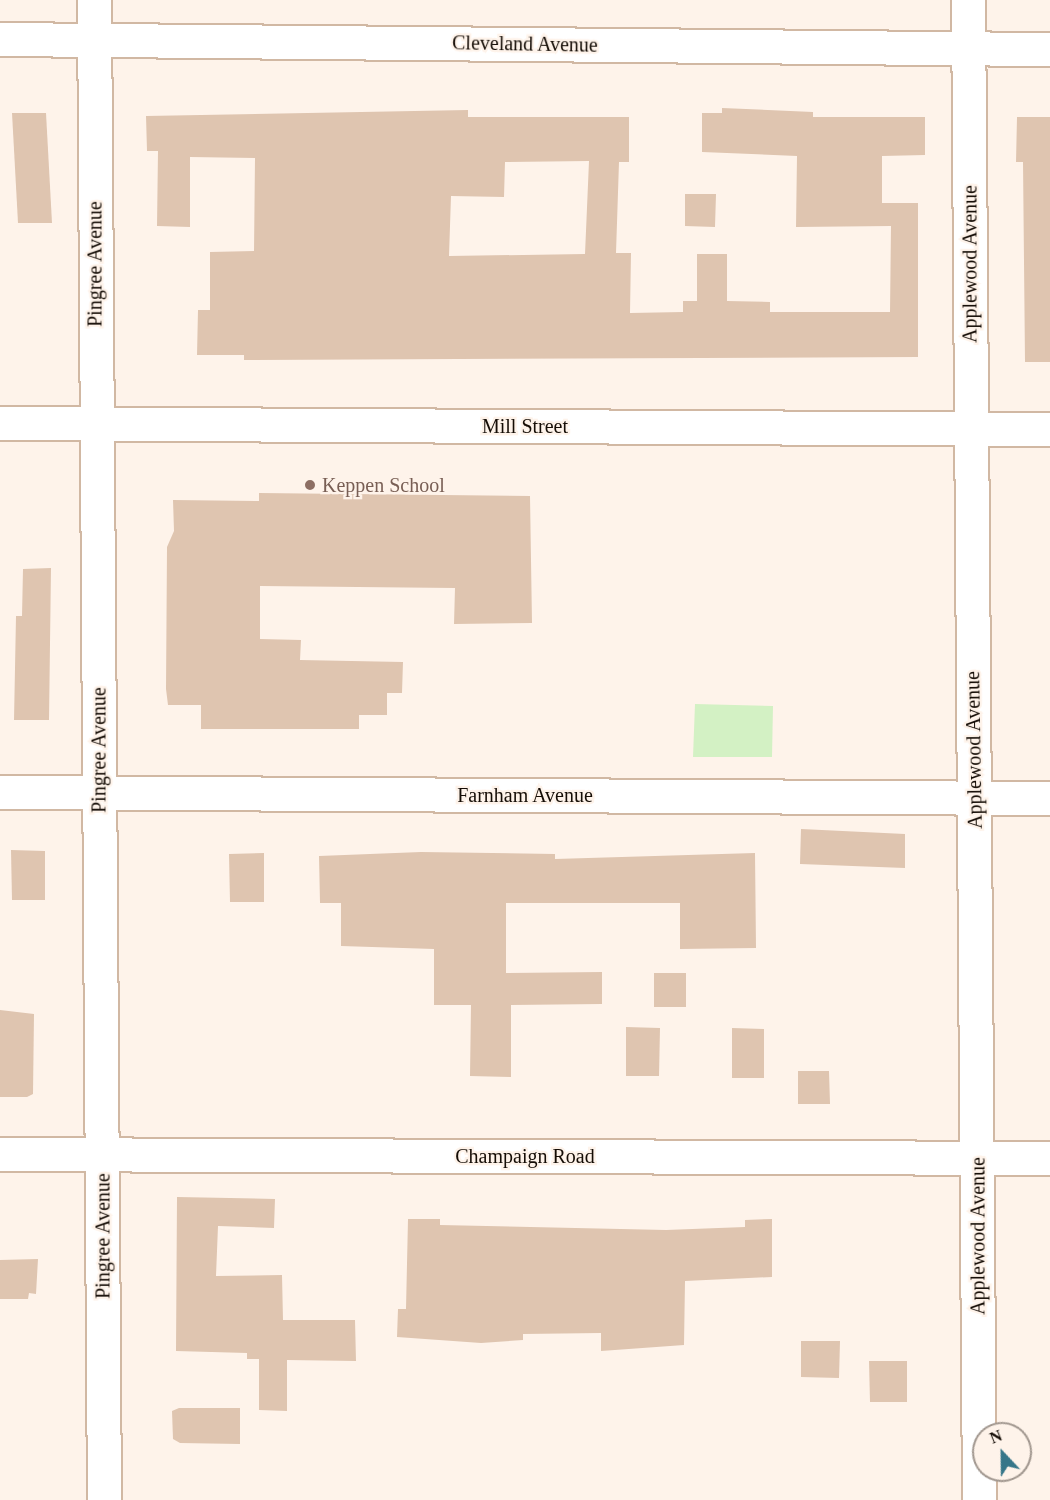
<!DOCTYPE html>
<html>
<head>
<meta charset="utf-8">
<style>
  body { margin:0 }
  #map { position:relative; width:1050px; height:1500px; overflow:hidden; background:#fef3ea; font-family:Georgia,serif }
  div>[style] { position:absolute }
  .green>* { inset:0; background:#d3f1c4 }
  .building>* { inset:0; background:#dfc5b0 }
  .roads { filter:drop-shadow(2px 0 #d1b8a3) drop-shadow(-2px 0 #d1b8a3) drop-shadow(0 2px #d1b8a3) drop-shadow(0 -2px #d1b8a3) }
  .minor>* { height:33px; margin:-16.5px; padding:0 16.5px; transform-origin:16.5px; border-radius:16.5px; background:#fff }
  .dots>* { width:16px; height:16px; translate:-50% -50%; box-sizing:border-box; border:3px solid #fef3ea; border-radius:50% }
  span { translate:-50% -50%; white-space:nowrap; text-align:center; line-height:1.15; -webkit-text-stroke:4.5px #fef3ea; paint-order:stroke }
  .street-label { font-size:20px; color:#150d06 }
  .education-label { font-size:20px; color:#785e54 }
  .left { translate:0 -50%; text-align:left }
  .north { position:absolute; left:972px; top:1422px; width:60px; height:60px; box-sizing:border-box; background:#fef3ea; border:2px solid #a1978f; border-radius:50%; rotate:338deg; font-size:16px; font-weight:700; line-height:24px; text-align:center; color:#150d06 }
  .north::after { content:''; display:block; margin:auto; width:21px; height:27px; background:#367689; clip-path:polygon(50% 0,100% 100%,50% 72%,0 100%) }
</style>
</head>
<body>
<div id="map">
  <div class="green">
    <i style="clip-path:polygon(695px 704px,773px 706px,772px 757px,693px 757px)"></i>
  </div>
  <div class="building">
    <i style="clip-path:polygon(evenodd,722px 108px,813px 112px,813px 117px,925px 117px,925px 155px,882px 156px,882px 203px,918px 203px,918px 357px,244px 360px,244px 355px,197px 355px,198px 310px,210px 310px,210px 252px,254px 251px,255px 158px,190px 157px,190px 227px,157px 226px,158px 151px,147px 151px,146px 116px,468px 110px,468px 117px,629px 117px,629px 162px,619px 162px,616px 253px,631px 253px,630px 313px,683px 312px,683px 301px,697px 301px,697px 254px,727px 254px,727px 301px,770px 302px,770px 312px,890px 312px,891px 226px,796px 227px,797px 156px,702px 152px,702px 113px,722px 113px,722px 108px,589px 161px,585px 254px,449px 256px,451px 196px,504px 197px,505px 162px,589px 161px)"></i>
    <i style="clip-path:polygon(12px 113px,46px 113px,52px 223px,18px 223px)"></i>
    <i style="clip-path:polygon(1017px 117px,1050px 117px,1050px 362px,1025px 362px,1023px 162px,1016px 162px)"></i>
    <i style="clip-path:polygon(685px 194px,716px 194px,715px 227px,685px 226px)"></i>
    <i style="clip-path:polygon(259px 493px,530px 496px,532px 623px,454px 624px,455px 588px,260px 586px,260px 639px,301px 640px,300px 660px,403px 662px,402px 693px,387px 693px,387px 715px,359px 715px,359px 729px,201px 729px,201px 705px,168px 705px,166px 689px,167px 547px,174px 531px,173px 500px,259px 501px)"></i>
    <i style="clip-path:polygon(51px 568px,49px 720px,14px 720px,16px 616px,22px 616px,23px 569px)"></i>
    <i style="clip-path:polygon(801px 829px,905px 834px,905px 868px,800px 864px)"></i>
    <i style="clip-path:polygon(11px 850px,45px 851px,45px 900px,12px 900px)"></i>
    <i style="clip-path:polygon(421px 852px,555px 854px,555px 859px,755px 853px,756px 948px,680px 949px,680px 903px,506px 903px,506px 973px,602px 972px,602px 1004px,511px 1005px,511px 1077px,470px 1076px,471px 1005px,434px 1005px,434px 949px,341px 946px,341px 903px,320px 903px,319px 856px)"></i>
    <i style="clip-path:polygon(264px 853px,264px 902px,230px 902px,229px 854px)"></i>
    <i style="clip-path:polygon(654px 973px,686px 973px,686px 1007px,654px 1007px)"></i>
    <i style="clip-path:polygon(0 1010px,34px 1014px,33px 1094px,27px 1097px,0 1097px)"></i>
    <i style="clip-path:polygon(626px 1027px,660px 1028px,659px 1076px,626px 1076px)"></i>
    <i style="clip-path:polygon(732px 1028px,764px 1029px,764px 1078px,732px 1078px)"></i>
    <i style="clip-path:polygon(798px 1071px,829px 1071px,830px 1104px,798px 1104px)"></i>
    <i style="clip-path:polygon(177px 1197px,275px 1199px,274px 1228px,218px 1226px,216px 1276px,282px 1275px,283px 1320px,355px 1320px,356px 1361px,287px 1360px,287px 1411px,259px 1410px,259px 1359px,247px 1359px,247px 1353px,176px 1351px)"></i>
    <i style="clip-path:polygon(408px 1219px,440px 1219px,440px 1225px,666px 1230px,745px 1227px,745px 1220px,772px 1219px,772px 1277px,685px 1281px,684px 1345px,601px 1351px,601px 1333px,523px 1334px,523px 1340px,481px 1343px,397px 1337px,398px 1309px,406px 1309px)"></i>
    <i style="clip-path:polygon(38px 1259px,36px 1294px,29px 1293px,28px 1299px,0 1299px,0 1260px)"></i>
    <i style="clip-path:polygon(801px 1341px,840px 1341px,839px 1378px,801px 1377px)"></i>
    <i style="clip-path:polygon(869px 1361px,907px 1361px,907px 1402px,870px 1402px)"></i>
    <i style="clip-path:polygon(179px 1408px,240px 1408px,240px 1444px,180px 1443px,173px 1439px,172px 1411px)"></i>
  </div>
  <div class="roads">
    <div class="minor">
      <i style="left:94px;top:0;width:1500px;rotate:89.62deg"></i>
      <i style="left:968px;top:0;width:1500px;rotate:89.58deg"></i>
      <i style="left:0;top:39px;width:1050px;rotate:0.55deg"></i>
      <i style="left:0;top:423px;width:1050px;rotate:0.33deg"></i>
      <i style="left:0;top:792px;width:1050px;rotate:0.33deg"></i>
      <i style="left:0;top:1154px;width:1050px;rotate:0.22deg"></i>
    </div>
  </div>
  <div class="dots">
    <i style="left:310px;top:485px;background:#8d6e63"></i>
  </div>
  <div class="street-label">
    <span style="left:525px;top:44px;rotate:1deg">Cleveland Avenue</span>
    <span style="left:95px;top:264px;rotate:-90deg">Pingree Avenue</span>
    <span style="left:970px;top:264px;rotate:-90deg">Applewood Avenue</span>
    <span style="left:525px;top:426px">Mill Street</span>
    <span style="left:99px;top:750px;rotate:-90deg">Pingree Avenue</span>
    <span style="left:974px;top:750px;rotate:-91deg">Applewood Avenue</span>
    <span style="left:525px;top:795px">Farnham Avenue</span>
    <span style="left:525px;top:1156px">Champaign Road</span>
    <span style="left:103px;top:1236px;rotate:-90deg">Pingree Avenue</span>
    <span style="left:978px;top:1236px;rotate:-90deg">Applewood Avenue</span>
  </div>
  <div class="education-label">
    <span class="left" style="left:322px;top:485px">Keppen School</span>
  </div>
  <div class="north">N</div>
</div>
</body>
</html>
